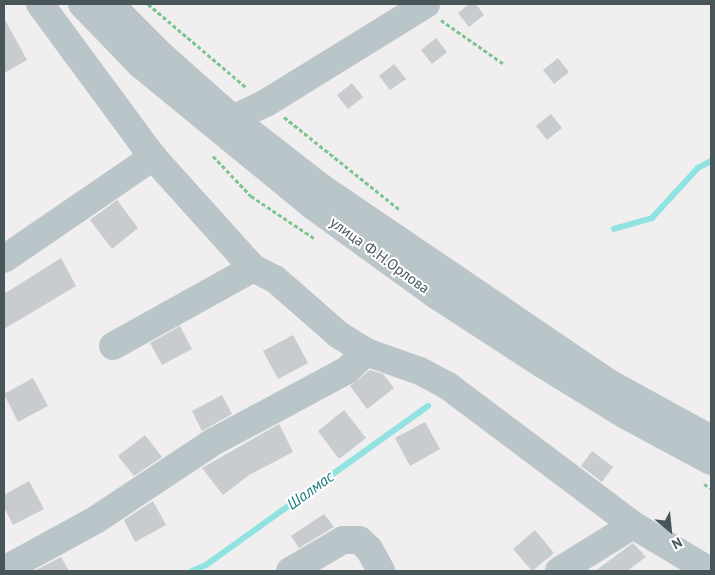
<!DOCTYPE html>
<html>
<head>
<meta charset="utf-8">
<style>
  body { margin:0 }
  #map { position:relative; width:715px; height:575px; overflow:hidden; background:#f0eeee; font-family:"PT Sans",sans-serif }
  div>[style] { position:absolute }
  .stream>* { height:5.5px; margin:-2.75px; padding:0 2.75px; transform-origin:2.75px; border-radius:2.75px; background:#91e3e2 }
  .building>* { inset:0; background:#c8cccf }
  .path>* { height:3px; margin-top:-1.5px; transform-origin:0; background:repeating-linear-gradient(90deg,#7bc590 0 4px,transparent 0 6.5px) }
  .minor>* { height:28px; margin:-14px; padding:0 14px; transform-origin:14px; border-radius:14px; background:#bac5c9 }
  span { translate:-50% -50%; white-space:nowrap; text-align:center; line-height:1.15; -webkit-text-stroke:4px #fff; paint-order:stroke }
  .street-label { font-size:15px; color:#485559 }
  .water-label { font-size:16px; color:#187f7e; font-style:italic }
  .frame { position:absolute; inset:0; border:5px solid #485559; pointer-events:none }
  .north { position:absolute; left:645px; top:505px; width:50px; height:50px; -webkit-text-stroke:4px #fff; paint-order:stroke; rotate:152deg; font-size:14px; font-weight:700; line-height:20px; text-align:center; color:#485559 }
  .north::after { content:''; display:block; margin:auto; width:18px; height:22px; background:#485559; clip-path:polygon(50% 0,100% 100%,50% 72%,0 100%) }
</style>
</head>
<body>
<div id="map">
  <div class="stream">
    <i style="left:614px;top:229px;width:40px;rotate:-16deg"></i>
    <i style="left:652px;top:218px;width:68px;rotate:-47.4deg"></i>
    <i style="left:698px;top:168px;width:15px;rotate:-28deg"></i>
    <i style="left:192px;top:571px;width:15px;rotate:-23deg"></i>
    <i style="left:206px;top:565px;width:273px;rotate:-35.6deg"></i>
  </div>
  <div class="building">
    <i style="clip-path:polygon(469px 4px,476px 4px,484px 15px,469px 27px,458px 13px)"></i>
    <i style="clip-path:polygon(4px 18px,27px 60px,4px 73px)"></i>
    <i style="clip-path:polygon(436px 38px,447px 52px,432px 64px,421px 50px)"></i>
    <i style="clip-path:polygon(558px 58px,569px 72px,554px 84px,543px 70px)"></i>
    <i style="clip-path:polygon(394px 64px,406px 79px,390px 90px,379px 76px)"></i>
    <i style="clip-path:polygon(352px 83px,363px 97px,348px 109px,337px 95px)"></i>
    <i style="clip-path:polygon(551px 114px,562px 128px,547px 140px,536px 126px)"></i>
    <i style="clip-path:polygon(117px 200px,138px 228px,112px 249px,90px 220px)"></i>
    <i style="clip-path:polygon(61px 258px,76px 286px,4px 329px,4px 294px)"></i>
    <i style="clip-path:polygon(180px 326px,192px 349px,162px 365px,150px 343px)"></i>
    <i style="clip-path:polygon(293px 335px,308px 363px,278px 379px,263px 351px)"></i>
    <i style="clip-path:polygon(370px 370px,383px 374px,394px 388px,367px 409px,350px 386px)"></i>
    <i style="clip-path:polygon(33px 378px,48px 406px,18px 422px,4px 394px)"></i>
    <i style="clip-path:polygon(222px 395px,232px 414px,202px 431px,192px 411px)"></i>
    <i style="clip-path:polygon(344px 410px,366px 438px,339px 459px,318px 431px)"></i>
    <i style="clip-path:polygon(425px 422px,440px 449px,410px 466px,395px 438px)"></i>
    <i style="clip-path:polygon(279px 424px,293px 452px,249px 475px,223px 495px,202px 468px)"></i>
    <i style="clip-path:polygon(145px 435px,162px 457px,134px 476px,118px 456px)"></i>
    <i style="clip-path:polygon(592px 451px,613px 467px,602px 482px,581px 466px)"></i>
    <i style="clip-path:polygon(29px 481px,44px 509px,13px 525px,4px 507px,4px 495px)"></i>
    <i style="clip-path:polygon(153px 501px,166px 525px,135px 542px,124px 520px)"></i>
    <i style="clip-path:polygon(324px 514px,334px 527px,299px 548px,291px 536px)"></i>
    <i style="clip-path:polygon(535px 530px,554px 553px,532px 571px,513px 549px)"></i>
    <i style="clip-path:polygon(633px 543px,646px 557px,627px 571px,595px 571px)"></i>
    <i style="clip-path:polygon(61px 557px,69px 571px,34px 571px)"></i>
  </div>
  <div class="path">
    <i style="left:148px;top:4px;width:128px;rotate:40.3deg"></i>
    <i style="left:441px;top:20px;width:78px;rotate:35.1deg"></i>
    <i style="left:284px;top:117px;width:149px;rotate:38.7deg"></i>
    <i style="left:213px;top:156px;width:55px;rotate:46.5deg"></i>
    <i style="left:251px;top:196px;width:76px;rotate:33.7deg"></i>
    <i style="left:704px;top:484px;width:8px;rotate:30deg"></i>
  </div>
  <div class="minor">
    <i style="left:40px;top:4px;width:190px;rotate:53.6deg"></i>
    <i style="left:153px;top:157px;width:149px;rotate:48deg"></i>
    <i style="left:253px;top:268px;width:25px;rotate:27deg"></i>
    <i style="left:275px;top:279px;width:85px;rotate:41.2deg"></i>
    <i style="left:339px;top:335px;width:32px;rotate:32deg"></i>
    <i style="left:366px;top:352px;width:57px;rotate:19.4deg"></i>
    <i style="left:420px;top:371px;width:32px;rotate:28deg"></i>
    <i style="left:448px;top:386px;width:231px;rotate:36.9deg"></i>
    <i style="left:633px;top:525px;width:90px;rotate:30.9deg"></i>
    <i style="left:82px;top:4px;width:85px;rotate:46deg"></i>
    <i style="left:141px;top:65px;width:222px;rotate:39.3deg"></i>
    <i style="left:313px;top:206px;width:148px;rotate:35.9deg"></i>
    <i style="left:433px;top:293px;width:132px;rotate:33deg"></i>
    <i style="left:544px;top:365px;width:97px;rotate:31.6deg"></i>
    <i style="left:627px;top:416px;width:95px;rotate:28.2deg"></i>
    <i style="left:110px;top:4px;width:74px;rotate:45deg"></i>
    <i style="left:162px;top:56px;width:95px;rotate:41.6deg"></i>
    <i style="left:233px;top:119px;width:113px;rotate:37.8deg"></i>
    <i style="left:322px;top:188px;width:347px;rotate:34.2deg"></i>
    <i style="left:609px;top:383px;width:116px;rotate:28.8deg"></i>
    <i style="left:233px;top:119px;width:37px;rotate:-26deg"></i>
    <i style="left:266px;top:103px;width:188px;rotate:-31.7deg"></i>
    <i style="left:4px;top:259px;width:181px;rotate:-34.4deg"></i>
    <i style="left:113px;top:346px;width:160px;rotate:-29.1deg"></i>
    <i style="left:4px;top:570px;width:106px;rotate:-28.7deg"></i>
    <i style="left:97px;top:519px;width:139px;rotate:-33.6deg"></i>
    <i style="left:213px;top:442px;width:152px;rotate:-28.2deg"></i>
    <i style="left:347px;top:370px;width:26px;rotate:-43deg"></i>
    <i style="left:290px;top:571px;width:61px;rotate:-30.3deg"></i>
    <i style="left:343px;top:540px;width:16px"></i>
    <i style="left:359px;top:540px;width:13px;rotate:42deg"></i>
    <i style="left:369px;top:549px;width:25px;rotate:61deg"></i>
    <i style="left:559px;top:571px;width:87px;rotate:-31.9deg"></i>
  </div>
  <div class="street-label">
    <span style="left:380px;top:255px;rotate:36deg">улица Ф.Н.Орлова</span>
  </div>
  <div class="water-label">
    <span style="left:310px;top:490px;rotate:-36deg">Шалмас</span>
  </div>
  <div class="frame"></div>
  <div class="north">N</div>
</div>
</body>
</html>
